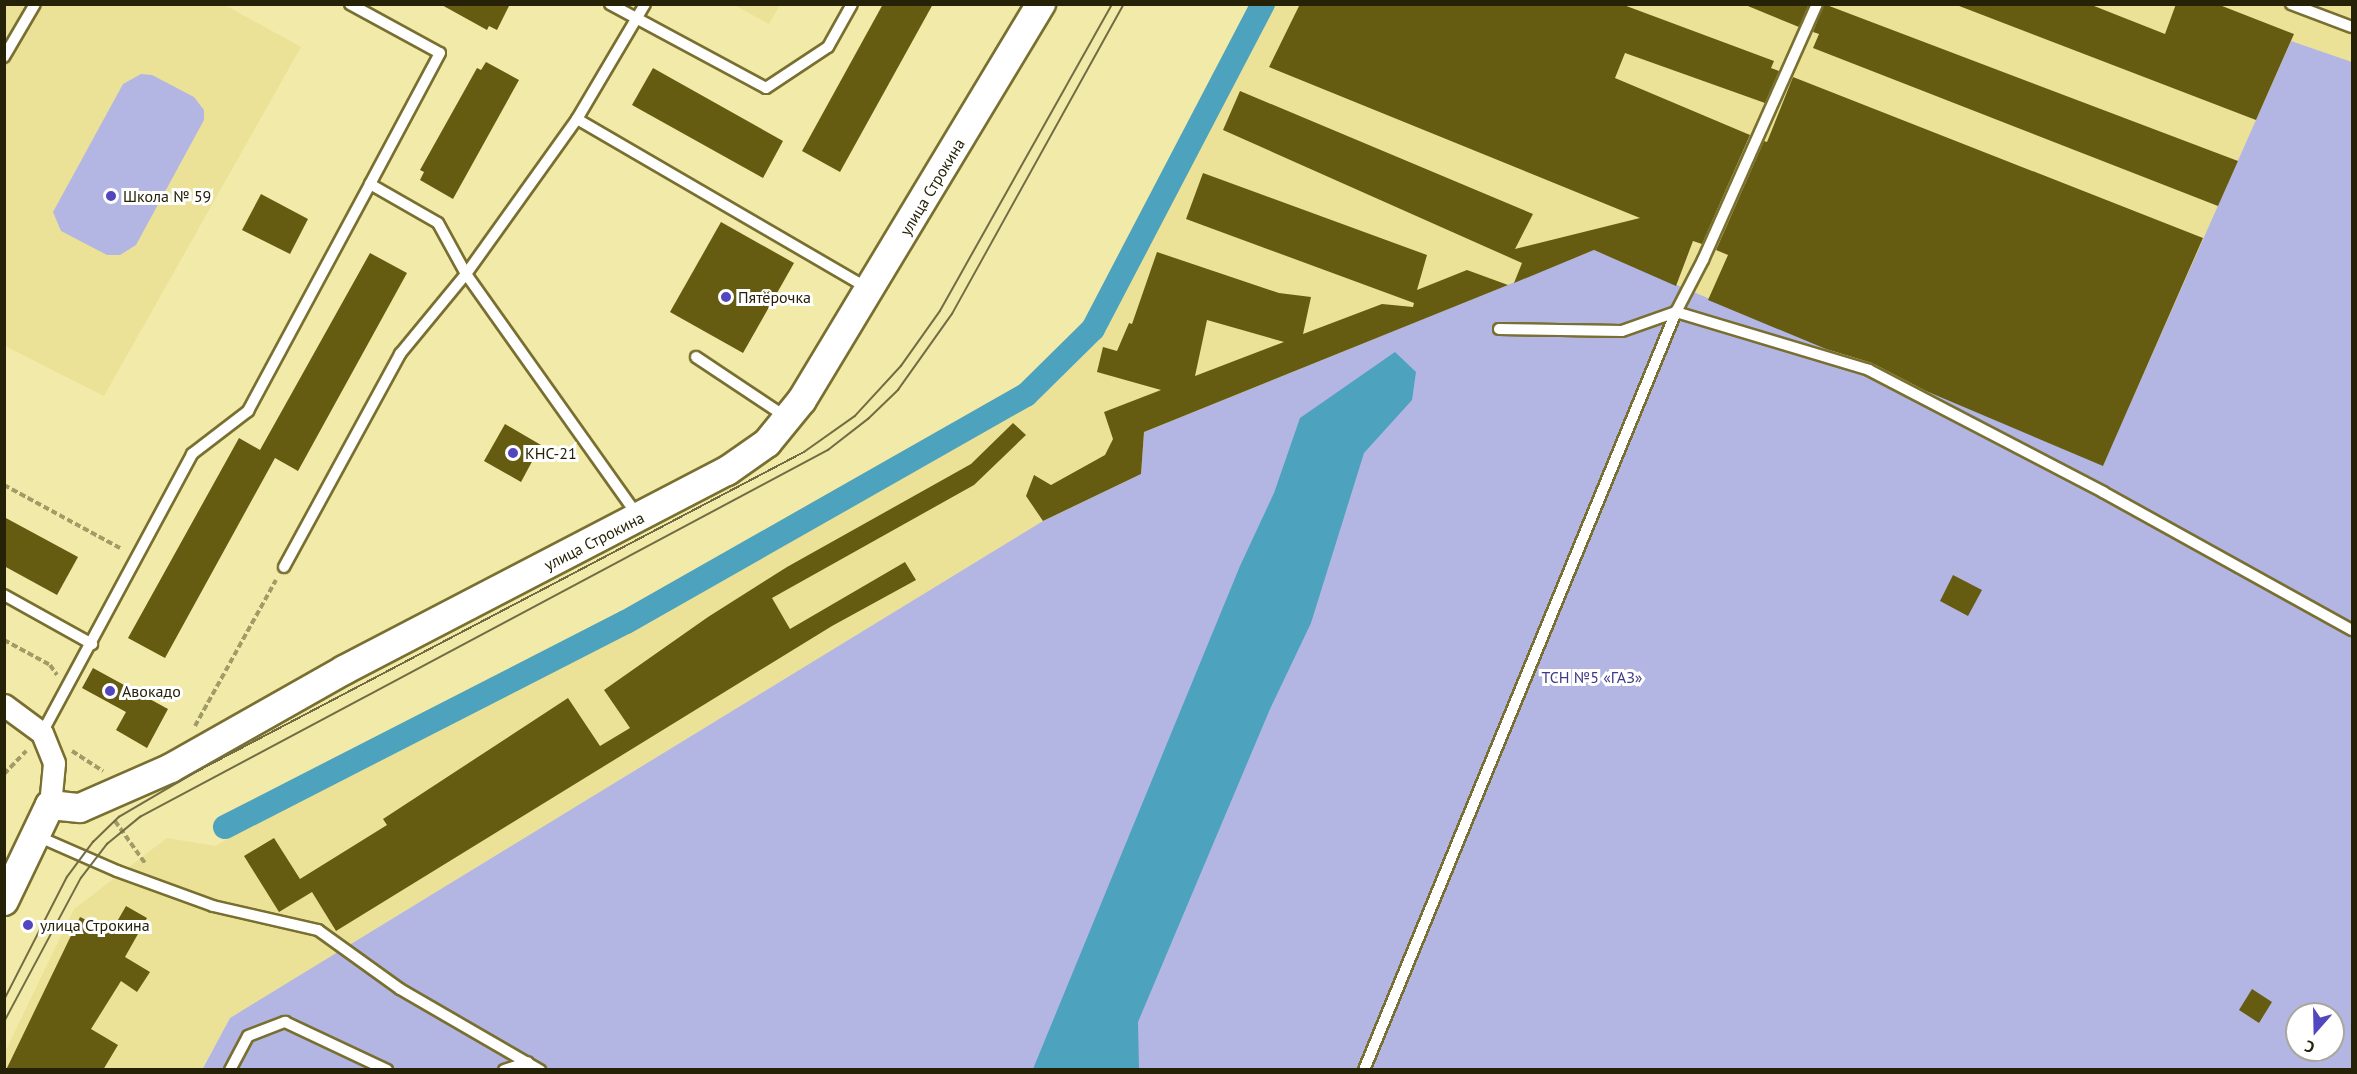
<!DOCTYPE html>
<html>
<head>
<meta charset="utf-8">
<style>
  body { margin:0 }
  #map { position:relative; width:2357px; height:1074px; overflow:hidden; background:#f2eaa8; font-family:"PT Sans",sans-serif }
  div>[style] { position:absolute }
  .built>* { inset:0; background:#ebe298 }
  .green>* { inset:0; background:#b3b6e3 }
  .water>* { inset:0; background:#4da2bd }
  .canal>* { height:24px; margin:-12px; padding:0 12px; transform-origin:12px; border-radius:12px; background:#4da2bd }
  .building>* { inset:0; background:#655c11 }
  .path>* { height:4px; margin-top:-2px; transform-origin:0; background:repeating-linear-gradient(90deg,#a19b68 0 6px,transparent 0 9px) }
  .roads { filter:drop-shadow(2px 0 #786f30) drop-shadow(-2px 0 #786f30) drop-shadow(0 2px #786f30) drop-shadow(0 -2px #786f30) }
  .lane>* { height:10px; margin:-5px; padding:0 5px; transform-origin:5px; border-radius:5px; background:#fff }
  .street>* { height:21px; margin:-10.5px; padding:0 10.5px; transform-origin:10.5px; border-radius:10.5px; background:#fff }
  .secondary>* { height:28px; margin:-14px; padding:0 14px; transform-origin:14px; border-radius:14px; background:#fff }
  .tram>* { height:1.5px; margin:-0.75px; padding:0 0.75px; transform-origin:0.75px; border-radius:0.75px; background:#716c43 }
  .dots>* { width:16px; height:16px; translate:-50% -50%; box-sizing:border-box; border:3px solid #fff; border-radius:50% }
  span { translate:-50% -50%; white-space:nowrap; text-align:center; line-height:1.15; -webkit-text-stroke:6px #fff; paint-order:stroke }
  .street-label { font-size:16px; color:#252207 }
  .poi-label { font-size:16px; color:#252207 }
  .left { translate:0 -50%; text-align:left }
  .park-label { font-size:16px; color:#3f3c86 }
  .frame { position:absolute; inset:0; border:6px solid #252207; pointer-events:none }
  .north { position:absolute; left:2285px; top:1002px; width:60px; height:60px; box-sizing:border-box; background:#fff; border:2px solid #a8a79c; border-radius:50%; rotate:200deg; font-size:16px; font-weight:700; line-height:24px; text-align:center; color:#252207 }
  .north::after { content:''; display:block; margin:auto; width:21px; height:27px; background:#5247be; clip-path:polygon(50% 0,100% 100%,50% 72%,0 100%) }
</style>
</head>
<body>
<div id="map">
  <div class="built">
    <i style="clip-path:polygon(4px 5px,225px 5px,301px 47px,104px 396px,5px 346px)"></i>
    <i style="clip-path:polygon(734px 5px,780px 5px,769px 24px)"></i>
    <i style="clip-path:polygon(1261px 5px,2352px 5px,2352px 62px,2291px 41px,2103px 466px,1594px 250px,1409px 326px,1141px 474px,1043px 521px,230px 1018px,202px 1069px,5px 1069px,4px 1054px,74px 909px,167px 838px,215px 846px,1023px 405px,1096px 331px)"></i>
  </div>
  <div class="green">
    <i style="clip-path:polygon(evenodd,2291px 41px,2352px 62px,2352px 1069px,202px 1070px,230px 1018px,1043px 521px,1141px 474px,1144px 432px,1594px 250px,2103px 465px,2291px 41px,2297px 1014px,2333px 1014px,2333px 1050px,2297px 1050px,2297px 1014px)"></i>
    <i style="clip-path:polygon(141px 74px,152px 75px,194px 97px,204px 110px,204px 120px,136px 245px,120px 255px,107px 255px,61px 231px,53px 212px,123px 84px)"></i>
  </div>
  <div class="water">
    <i style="clip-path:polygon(1395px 352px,1416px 372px,1412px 400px,1364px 453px,1311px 623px,1270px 709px,1138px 1022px,1139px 1069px,1033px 1069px,1240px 566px,1274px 493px,1300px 418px)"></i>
  </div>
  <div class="canal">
    <i style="left:225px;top:827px;width:450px;rotate:-27.1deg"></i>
    <i style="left:626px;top:622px;width:460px;rotate:-29.6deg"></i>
    <i style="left:1026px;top:395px;width:94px;rotate:-44.6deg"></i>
    <i style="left:1093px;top:329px;width:367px;rotate:-62.4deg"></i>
  </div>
  <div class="building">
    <i style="clip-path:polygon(440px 4px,510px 4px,497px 30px,489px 26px,487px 30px)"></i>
    <i style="clip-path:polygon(883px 4px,933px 4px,840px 172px,802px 151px)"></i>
    <i style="clip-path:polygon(1300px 4px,1621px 4px,1774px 61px,1771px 68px,1779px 71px,1765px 103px,1625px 53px,1615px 78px,1750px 135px,1702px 244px,1693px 241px,1676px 286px,1594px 250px,1514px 283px,1522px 263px,1223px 130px,1240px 91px,1533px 214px,1515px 249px,1640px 218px,1269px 67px)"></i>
    <i style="clip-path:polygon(1743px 4px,1809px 4px,1799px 27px)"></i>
    <i style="clip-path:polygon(1824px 4px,2238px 161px,2218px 206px,1813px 48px,1819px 34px,1813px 32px)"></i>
    <i style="clip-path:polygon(1954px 4px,2089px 4px,2165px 34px,2176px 4px,2217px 4px,2294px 34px,2256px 120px)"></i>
    <i style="clip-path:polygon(486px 62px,519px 80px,453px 199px,420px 180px,424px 172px,420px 170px,477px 68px,481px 70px)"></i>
    <i style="clip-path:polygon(653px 68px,783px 141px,763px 178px,632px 105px)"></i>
    <i style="clip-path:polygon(1793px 77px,2203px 238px,2103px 466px,1926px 391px,1872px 363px,1826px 349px,1708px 300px,1728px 255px,1716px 250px,1764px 141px,1767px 142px)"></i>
    <i style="clip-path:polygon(evenodd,1203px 173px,1427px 255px,1417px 290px,1467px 270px,1508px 285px,1144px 432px,1141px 474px,1043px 521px,1026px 496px,1034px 475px,1051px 485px,1105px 455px,1113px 439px,1104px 412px,1161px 390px,1097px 372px,1103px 347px,1117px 351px,1129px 323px,1132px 324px,1157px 252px,1279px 293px,1311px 297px,1303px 334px,1382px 304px,1413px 307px,1414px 303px,1186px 219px,1203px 173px,1207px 320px,1284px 342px,1195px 376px,1207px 320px)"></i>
    <i style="clip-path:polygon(261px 194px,308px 219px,290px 254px,242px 230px)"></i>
    <i style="clip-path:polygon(721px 222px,794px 263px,743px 353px,670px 312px)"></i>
    <i style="clip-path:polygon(370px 253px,407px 273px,298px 471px,275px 458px,165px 658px,128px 638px,239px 438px,260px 450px)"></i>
    <i style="clip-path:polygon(1013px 423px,1026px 435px,974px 485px,772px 598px,790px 629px,905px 562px,916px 580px,832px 626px,336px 931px,312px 892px,279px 912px,244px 856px,274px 838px,300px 879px,387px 825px,383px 819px,568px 698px,600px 746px,630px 728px,604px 690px,708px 617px,787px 567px,971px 464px)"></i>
    <i style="clip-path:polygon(505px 424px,541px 445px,521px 482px,484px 461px)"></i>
    <i style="clip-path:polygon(4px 517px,78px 557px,57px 595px,4px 566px)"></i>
    <i style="clip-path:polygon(1953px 575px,1982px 590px,1968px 616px,1940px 601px)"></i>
    <i style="clip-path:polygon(93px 668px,168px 709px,147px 748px,116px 730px,126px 712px,82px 688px)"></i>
    <i style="clip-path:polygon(126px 906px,147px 918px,125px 957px,150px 972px,137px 992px,121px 981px,91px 1029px,118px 1045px,103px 1070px,6px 1070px,80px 917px,111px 932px)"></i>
    <i style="clip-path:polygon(2252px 989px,2272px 1002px,2259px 1023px,2239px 1010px)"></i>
  </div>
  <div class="path">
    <i style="left:4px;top:485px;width:134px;rotate:28.5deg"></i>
    <i style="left:4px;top:640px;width:52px;rotate:28.5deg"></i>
    <i style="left:50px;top:665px;width:12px;rotate:55deg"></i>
    <i style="left:195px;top:726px;width:167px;rotate:-61deg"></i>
    <i style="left:72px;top:751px;width:37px;rotate:33deg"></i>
    <i style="left:4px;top:774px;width:32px;rotate:-46deg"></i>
    <i style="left:115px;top:821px;width:52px;rotate:54.5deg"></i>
  </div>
  <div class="roads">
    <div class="lane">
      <i style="left:350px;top:4px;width:102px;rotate:28.6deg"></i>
      <i style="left:440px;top:53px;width:149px;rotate:118.1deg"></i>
      <i style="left:370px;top:184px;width:78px;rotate:29.8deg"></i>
      <i style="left:438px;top:223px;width:58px;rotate:61.2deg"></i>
      <i style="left:466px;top:274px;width:296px;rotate:54.6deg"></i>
      <i style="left:610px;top:4px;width:177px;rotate:28.3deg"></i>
      <i style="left:766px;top:88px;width:74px;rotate:-33.5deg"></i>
      <i style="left:828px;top:47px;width:49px;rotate:-60.8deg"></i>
      <i style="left:645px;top:4px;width:134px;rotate:120.6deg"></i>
      <i style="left:577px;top:119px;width:338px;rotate:30.2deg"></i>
      <i style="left:2291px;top:4px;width:65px;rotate:20.7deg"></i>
      <i style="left:4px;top:57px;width:61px;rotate:-59.7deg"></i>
      <i style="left:1499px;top:329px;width:123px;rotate:0.9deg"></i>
      <i style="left:1622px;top:331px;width:57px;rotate:-19.4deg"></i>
      <i style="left:1676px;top:312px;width:202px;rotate:16.7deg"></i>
      <i style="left:1869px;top:370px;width:264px;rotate:27.5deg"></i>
      <i style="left:2103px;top:492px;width:285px;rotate:29deg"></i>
      <i style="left:696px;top:357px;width:108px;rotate:33.7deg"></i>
      <i style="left:284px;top:567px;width:243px;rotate:-61.4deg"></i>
      <i style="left:400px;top:354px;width:104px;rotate:-50.5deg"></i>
      <i style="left:466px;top:274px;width:191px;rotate:-54.4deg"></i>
      <i style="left:4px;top:595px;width:101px;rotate:29.1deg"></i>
      <i style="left:42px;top:733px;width:317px;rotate:-61.7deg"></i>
      <i style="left:192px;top:454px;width:71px;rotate:-37.5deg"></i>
      <i style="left:248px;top:411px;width:258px;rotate:-61.7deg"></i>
      <i style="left:37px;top:836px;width:87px;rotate:23.6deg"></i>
      <i style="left:117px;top:871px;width:102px;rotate:20deg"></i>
      <i style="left:213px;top:906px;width:108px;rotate:12.9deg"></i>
      <i style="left:318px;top:930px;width:101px;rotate:35.7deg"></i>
      <i style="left:400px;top:989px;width:162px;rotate:30.1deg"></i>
      <i style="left:230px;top:1070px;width:38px;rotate:-62deg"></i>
      <i style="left:248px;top:1036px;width:40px;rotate:-21deg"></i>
      <i style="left:285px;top:1022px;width:113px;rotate:25.2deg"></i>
      <i style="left:504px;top:1070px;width:25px;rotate:-18deg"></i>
      <i style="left:1364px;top:1070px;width:820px;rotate:-67.63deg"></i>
      <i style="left:1676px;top:312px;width:59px;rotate:-62.6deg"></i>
      <i style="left:1703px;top:260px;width:280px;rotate:-66deg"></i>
    </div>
    <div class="street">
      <i style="left:4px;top:705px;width:47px;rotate:36.4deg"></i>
      <i style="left:42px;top:733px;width:32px;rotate:68deg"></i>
      <i style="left:54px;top:763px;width:42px;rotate:95.4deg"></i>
    </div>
    <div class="secondary">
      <i style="left:4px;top:901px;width:106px;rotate:-64.4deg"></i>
      <i style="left:50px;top:805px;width:30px;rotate:6deg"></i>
      <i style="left:80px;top:808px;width:99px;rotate:-23.7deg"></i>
      <i style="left:171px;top:768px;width:199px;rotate:-29.5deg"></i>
      <i style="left:344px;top:670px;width:432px;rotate:-27.5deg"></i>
      <i style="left:727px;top:471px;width:49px;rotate:-35deg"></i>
      <i style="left:767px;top:443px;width:55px;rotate:-50.9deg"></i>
      <i style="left:802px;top:400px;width:463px;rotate:-58.9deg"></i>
    </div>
  </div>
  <div class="tram">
    <i style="left:4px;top:1000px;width:138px;rotate:-62.9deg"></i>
    <i style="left:67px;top:877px;width:44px;rotate:-53.4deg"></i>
    <i style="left:93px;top:842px;width:36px;rotate:-44deg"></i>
    <i style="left:119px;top:817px;width:87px;rotate:-30.4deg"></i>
    <i style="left:194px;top:773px;width:689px;rotate:-27.75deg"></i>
    <i style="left:804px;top:452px;width:62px;rotate:-35.2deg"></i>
    <i style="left:855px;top:416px;width:68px;rotate:-47.4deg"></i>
    <i style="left:901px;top:366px;width:67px;rotate:-54.7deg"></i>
    <i style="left:940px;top:311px;width:352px;rotate:-60.7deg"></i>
    <i style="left:4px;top:1022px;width:163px;rotate:-61.9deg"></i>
    <i style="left:81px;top:878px;width:43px;rotate:-52.6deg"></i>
    <i style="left:107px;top:844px;width:43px;rotate:-39.3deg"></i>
    <i style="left:140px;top:817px;width:780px;rotate:-28.08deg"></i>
    <i style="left:828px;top:450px;width:51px;rotate:-37.8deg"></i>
    <i style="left:868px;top:419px;width:42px;rotate:-44deg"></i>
    <i style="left:898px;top:390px;width:93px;rotate:-54.6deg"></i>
    <i style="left:952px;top:314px;width:355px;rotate:-61deg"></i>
  </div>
  <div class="dots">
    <i style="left:111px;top:196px;background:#5247be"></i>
    <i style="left:726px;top:297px;background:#5247be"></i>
    <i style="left:513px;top:453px;background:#5247be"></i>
    <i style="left:110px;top:691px;background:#5247be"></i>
    <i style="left:28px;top:925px;background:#5247be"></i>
  </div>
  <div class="street-label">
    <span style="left:932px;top:187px;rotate:-59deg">улица Строкина</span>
    <span style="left:594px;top:541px;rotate:-27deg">улица Строкина</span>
  </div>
  <div class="poi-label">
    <span class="left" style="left:123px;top:196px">Школа № 59</span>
    <span class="left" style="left:738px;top:297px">Пятёрочка</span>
    <span class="left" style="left:525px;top:453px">КНС-21</span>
    <span class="left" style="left:122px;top:691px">Авокадо</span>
    <span class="left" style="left:40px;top:925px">улица Строкина</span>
  </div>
  <div class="park-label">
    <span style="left:1592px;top:677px">ТСН №5 «ГАЗ»</span>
  </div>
  <div class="frame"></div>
  <div class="north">С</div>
</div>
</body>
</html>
